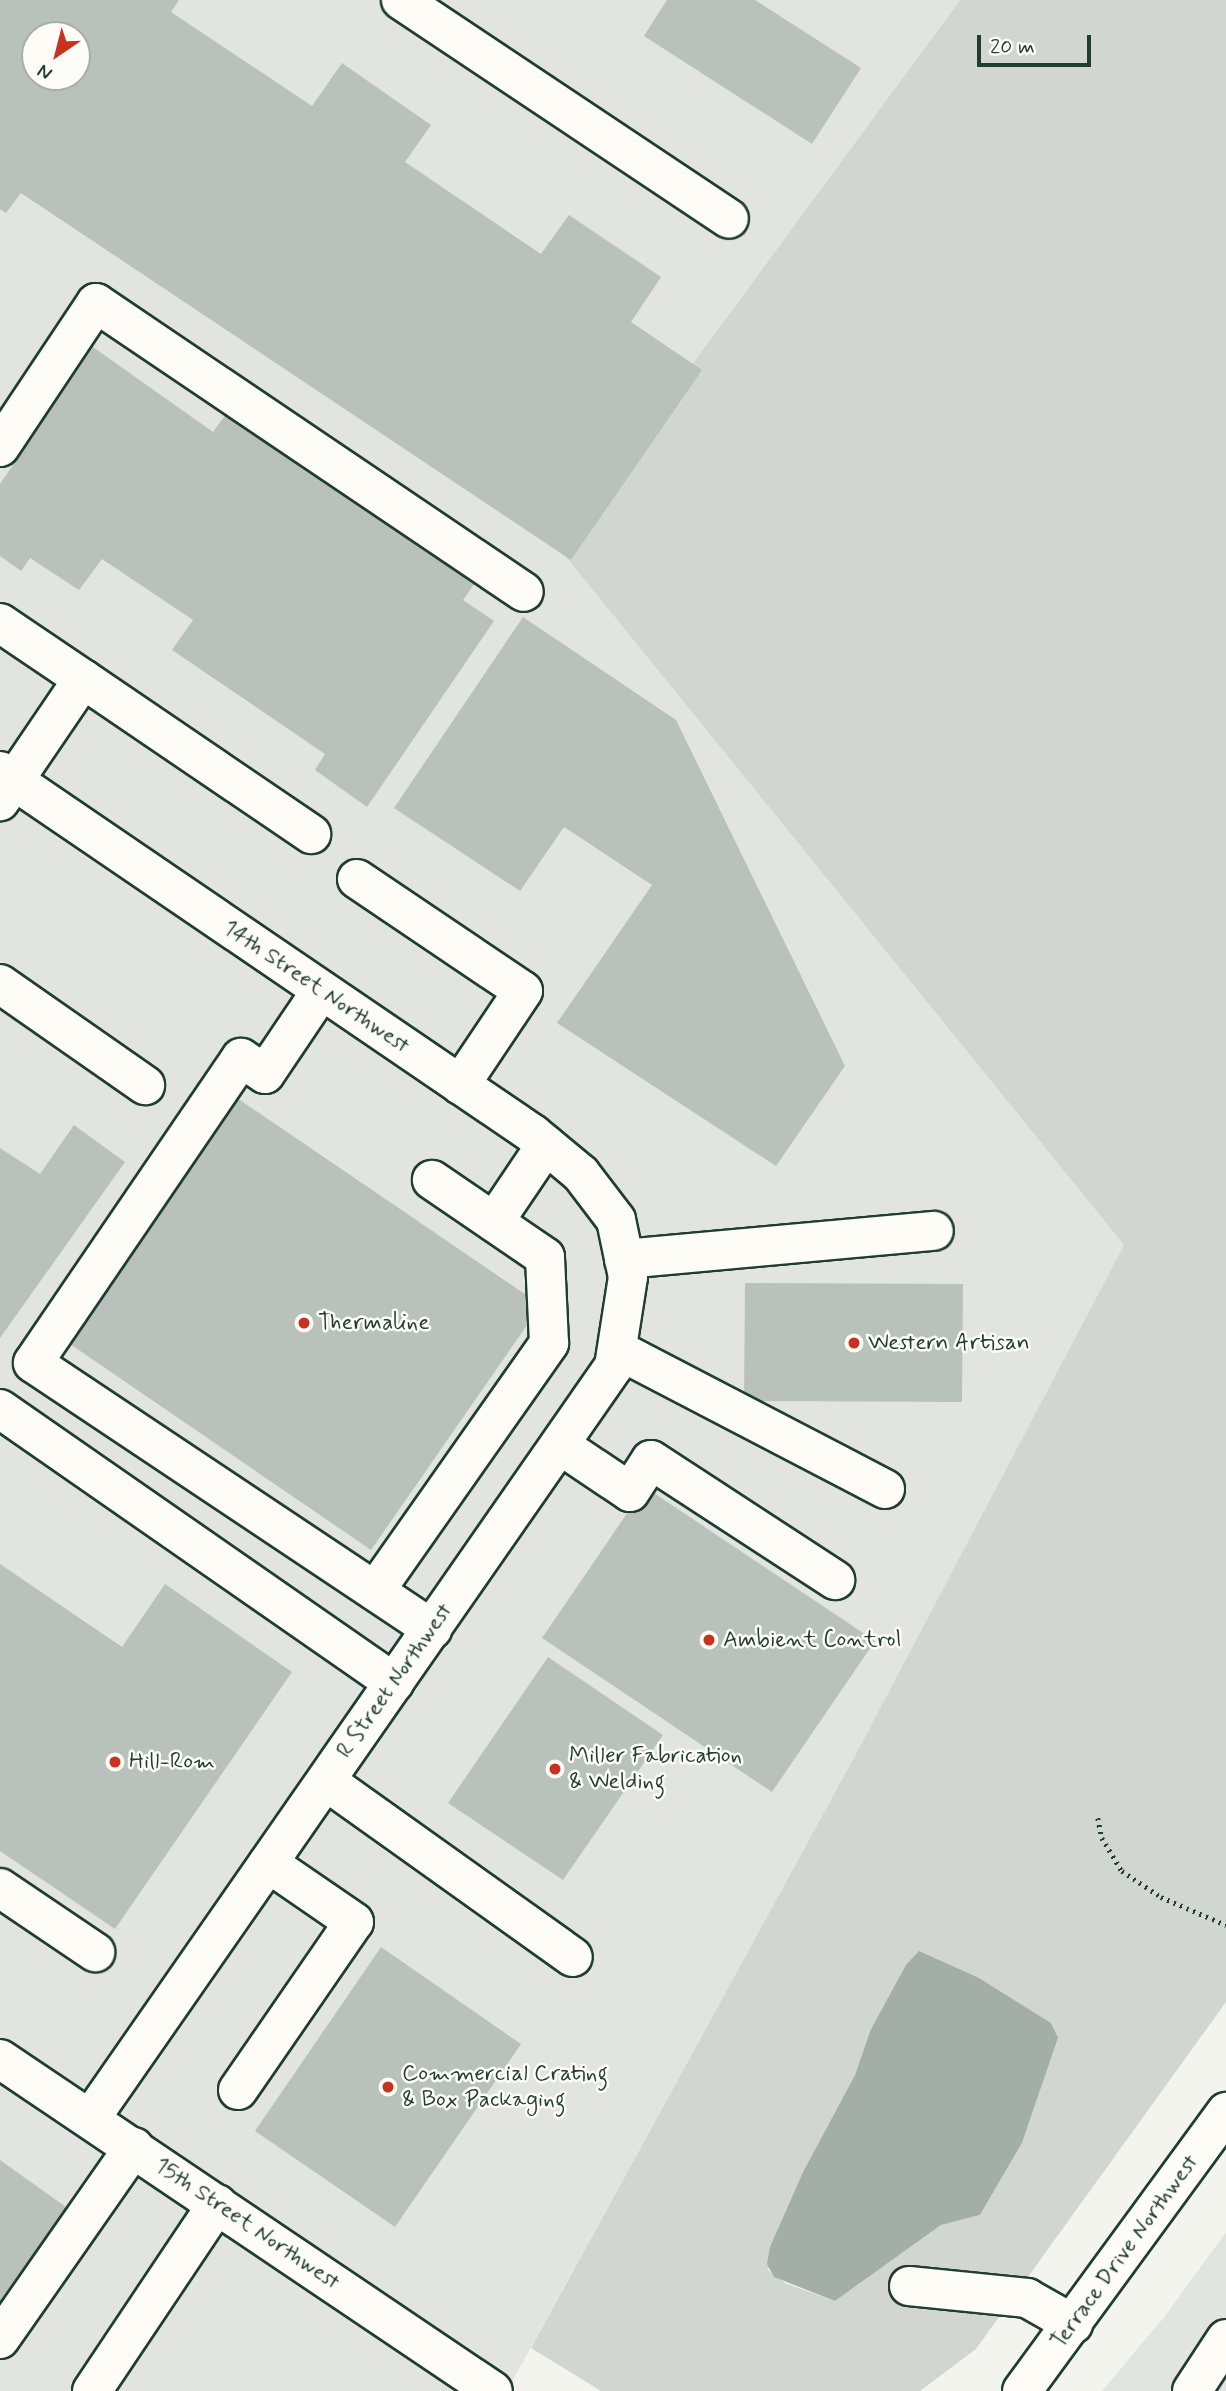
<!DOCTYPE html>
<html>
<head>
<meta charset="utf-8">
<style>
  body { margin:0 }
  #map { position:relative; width:1226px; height:2391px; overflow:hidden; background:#f4f4ef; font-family:Mynerve,sans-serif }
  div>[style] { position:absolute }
  .built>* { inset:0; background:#e2e5df }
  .green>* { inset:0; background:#d1d6d1 }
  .water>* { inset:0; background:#a3aea7 }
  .building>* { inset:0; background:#b9c1bb }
  .path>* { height:4.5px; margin-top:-2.25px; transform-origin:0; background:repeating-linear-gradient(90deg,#1f3d34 0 2px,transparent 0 7px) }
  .roads { filter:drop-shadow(2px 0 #1f3d34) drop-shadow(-2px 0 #1f3d34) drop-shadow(0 2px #1f3d34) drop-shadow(0 -2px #1f3d34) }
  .minor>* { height:38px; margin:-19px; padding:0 19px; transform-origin:19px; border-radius:19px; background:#fdfcf7 }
  .dots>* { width:19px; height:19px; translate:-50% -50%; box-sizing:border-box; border:4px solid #fdfcf7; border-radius:50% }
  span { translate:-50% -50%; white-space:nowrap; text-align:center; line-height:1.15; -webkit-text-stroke:5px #fdfcf7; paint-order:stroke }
  .street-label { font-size:23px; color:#1f3d34 }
  .poi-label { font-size:23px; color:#1f3d34 }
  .left { translate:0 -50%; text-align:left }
  .north { position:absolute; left:21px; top:21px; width:70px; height:70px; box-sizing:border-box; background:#fdfcf7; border:2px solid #a4b0a9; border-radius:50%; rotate:215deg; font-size:19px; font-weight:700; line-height:28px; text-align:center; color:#1f3d34 }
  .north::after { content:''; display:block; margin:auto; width:24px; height:32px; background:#c8321e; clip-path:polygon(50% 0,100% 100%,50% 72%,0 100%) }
  .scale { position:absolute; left:977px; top:35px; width:114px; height:32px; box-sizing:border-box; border:4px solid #1f3d34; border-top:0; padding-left:9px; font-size:21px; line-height:24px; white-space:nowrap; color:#1f3d34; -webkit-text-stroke:5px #fdfcf7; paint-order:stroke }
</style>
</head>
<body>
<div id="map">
  <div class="built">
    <i style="clip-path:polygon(evenodd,0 0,960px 0,558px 547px,1124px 1245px,857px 1752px,507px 2391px,0 2391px,0 0,35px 35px,77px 35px,77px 77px,35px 77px,35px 35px)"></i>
    <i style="clip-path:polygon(1226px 2232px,1226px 2391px,1102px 2391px,1165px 2316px)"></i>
  </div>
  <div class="green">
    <i style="clip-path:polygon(evenodd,960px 0,1226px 0,1226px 2002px,976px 2349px,920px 2391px,601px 2391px,531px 2348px,857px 1752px,1124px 1245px,558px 547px,960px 0,870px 2030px,1058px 2038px,1022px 2143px,980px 2215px,941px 2225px,835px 2301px,785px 2283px,768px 2270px,804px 2170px,855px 2075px,870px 2030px)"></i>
  </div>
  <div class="water">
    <i style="clip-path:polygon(919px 1951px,979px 1978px,1051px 2023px,1058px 2038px,1022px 2143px,980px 2215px,941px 2225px,835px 2301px,774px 2277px,767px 2264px,770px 2247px,804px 2170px,855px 2075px,870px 2031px,906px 1965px)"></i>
  </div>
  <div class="building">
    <i style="clip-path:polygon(evenodd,0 0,179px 0,171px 12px,312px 106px,342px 63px,431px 125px,405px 162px,541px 254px,569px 215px,661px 277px,631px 322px,702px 370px,571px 560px,21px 193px,6px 213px,0 209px,0 0,35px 35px,77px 35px,77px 77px,35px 77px,35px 35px)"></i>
    <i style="clip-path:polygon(667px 0,755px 0,861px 68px,812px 144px,644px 36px)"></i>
    <i style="clip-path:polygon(93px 347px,213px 432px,229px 410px,477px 580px,463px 600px,494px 621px,367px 807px,315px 770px,325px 754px,172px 650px,193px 620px,102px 559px,79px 590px,30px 558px,21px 571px,0 556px,0 484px)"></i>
    <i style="clip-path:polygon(523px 617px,676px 720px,845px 1066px,776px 1166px,557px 1023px,652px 885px,564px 827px,520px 891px,394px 808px)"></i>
    <i style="clip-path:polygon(234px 1096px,541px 1305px,371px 1550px,67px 1342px)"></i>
    <i style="clip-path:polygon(74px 1125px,125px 1162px,0 1338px,0 1148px,40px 1174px)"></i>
    <i style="clip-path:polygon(745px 1283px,963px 1284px,962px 1402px,744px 1401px)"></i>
    <i style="clip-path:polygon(645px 1487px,875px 1641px,772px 1792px,542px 1638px)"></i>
    <i style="clip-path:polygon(0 1564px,122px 1647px,165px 1584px,292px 1672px,115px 1929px,0 1851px)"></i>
    <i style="clip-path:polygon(548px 1657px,663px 1735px,563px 1880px,448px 1803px)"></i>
    <i style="clip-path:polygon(381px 1947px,521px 2044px,395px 2227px,255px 2131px)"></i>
    <i style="clip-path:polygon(0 2160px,66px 2207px,0 2301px)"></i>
  </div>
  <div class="path">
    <i style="left:1098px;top:1818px;width:20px;rotate:79deg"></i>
    <i style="left:1102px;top:1838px;width:39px;rotate:59deg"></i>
    <i style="left:1122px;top:1871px;width:47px;rotate:33.7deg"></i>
    <i style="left:1161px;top:1897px;width:71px;rotate:23.3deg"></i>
  </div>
  <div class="roads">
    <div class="minor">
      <i style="left:401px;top:0;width:394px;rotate:33.7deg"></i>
      <i style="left:0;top:447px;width:173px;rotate:-56.3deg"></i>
      <i style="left:96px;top:303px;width:516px;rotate:34.03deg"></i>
      <i style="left:0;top:623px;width:100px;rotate:34deg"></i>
      <i style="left:83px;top:679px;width:148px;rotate:124.2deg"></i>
      <i style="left:83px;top:679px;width:276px;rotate:34.2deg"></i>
      <i style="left:0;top:771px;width:645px;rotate:34.26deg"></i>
      <i style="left:533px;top:1134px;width:62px;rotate:39.8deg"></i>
      <i style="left:581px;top:1174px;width:58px;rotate:52.7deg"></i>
      <i style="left:616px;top:1220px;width:58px;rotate:78.1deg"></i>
      <i style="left:628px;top:1277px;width:90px;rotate:98.9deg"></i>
      <i style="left:614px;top:1366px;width:917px;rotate:124.83deg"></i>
      <i style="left:357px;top:879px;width:200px;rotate:34deg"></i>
      <i style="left:523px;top:991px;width:113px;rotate:123.8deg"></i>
      <i style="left:0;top:984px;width:177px;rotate:34.9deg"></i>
      <i style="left:321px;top:991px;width:100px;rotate:124deg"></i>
      <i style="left:265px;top:1074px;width:29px;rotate:-146deg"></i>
      <i style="left:241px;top:1058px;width:369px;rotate:124.3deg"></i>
      <i style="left:33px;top:1363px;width:480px;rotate:33.7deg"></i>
      <i style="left:494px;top:1222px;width:93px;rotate:-56deg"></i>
      <i style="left:624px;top:1259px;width:311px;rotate:-5.2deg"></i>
      <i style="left:618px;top:1350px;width:301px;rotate:27.5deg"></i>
      <i style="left:0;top:1409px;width:480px;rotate:34.8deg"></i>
      <i style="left:560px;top:1445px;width:84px;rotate:33.9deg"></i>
      <i style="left:630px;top:1492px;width:38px;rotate:-57deg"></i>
      <i style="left:651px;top:1460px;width:220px;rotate:33.1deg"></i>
      <i style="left:375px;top:1591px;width:303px;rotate:-54.9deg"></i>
      <i style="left:549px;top:1343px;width:86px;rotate:-92.7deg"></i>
      <i style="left:545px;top:1257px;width:137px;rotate:-145.7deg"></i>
      <i style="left:326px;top:1781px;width:303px;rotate:35.5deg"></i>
      <i style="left:0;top:1888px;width:115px;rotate:34deg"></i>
      <i style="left:0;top:2059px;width:594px;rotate:33.96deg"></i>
      <i style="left:238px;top:2090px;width:204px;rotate:-55.4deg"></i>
      <i style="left:354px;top:1922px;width:104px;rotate:-145.5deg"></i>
      <i style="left:909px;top:2286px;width:119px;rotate:5.8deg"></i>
      <i style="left:1027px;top:2298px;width:53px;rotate:29.5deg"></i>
      <i style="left:0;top:2339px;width:234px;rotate:-55.1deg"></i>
      <i style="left:92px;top:2391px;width:225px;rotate:-56.2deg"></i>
      <i style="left:1022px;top:2391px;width:346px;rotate:-53.8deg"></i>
      <i style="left:1192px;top:2391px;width:62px;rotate:-56.8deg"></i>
    </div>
  </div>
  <div class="dots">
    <i style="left:304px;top:1323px;background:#c8321e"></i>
    <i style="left:854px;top:1343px;background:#c8321e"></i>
    <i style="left:709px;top:1640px;background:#c8321e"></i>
    <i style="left:115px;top:1762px;background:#c8321e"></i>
    <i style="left:555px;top:1769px;background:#c8321e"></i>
    <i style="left:388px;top:2087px;background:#c8321e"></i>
  </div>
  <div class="street-label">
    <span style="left:316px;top:987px;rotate:34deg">14th Street Northwest</span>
    <span style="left:395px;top:1681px;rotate:-55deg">R Street Northwest</span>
    <span style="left:247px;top:2224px;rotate:34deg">15th Street Northwest</span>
    <span style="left:1125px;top:2252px;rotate:-54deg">Terrace Drive Northwest</span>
  </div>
  <div class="poi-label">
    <span class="left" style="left:318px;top:1323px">Thermaline</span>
    <span class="left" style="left:868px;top:1343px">Western Artisan</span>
    <span class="left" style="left:723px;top:1640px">Ambient Control</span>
    <span class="left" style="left:569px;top:1769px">Miller Fabrication<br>&amp; Welding</span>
    <span class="left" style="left:129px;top:1762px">Hill-Rom</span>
    <span class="left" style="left:402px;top:2087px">Commercial Crating<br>&amp; Box Packaging</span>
  </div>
  <div class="north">N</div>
  <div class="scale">20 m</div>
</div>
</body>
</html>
